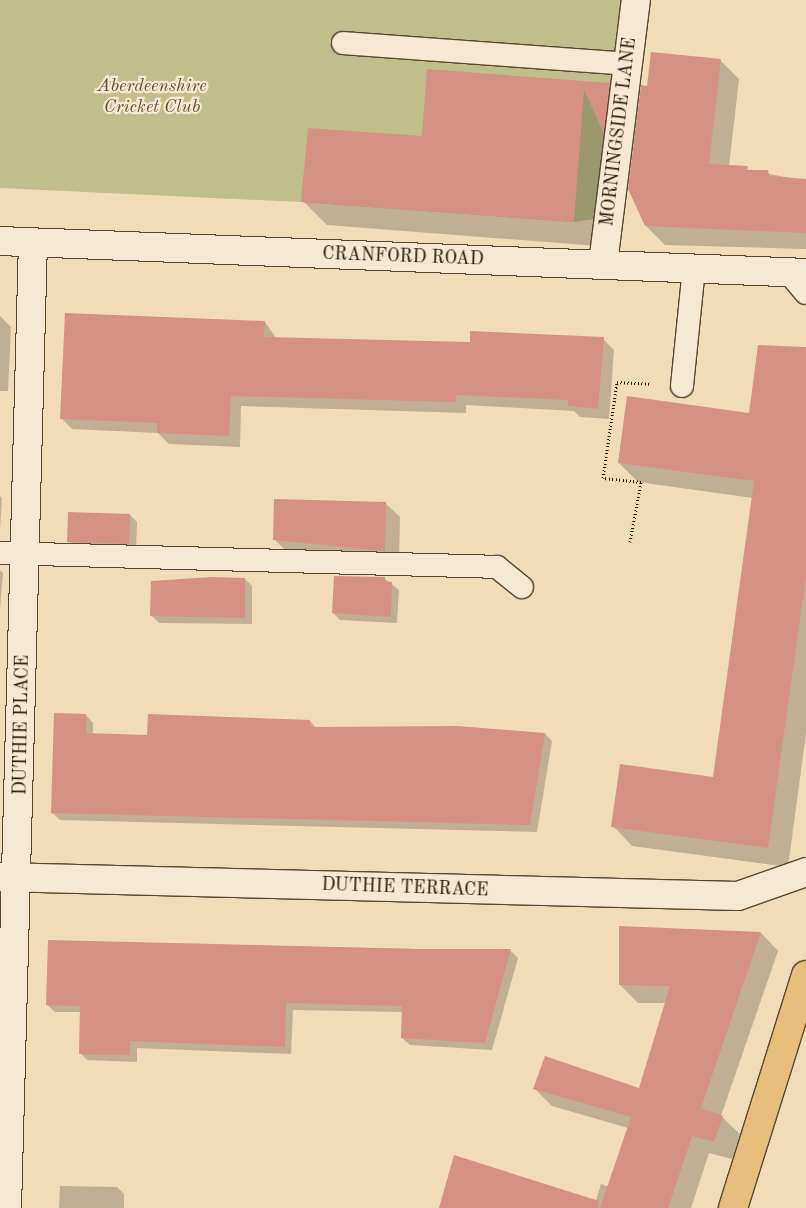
<!DOCTYPE html>
<html>
<head>
<meta charset="utf-8">
<style>
  body { margin:0 }
  #map { position:relative; width:806px; height:1208px; overflow:hidden; background:#f1dbb9; font-family:"Old Standard TT",serif }
  div>[style] { position:absolute }
  .green>* { inset:0; background:#c0be8b }
  .shadow>* { inset:0; background:#0003 }
  .building>* { inset:0; background:#d59184 }
  .path>* { height:3px; margin-top:-1.5px; transform-origin:0; background:repeating-linear-gradient(90deg,#251405 0 1px,transparent 0 3.5px) }
  .roads { filter:drop-shadow(1px 0 #584632) drop-shadow(-1px 0 #584632) drop-shadow(0 1px #584632) drop-shadow(0 -1px #584632) }
  .lane>* { height:22px; margin:-11px; padding:0 11px; transform-origin:11px; border-radius:11px; background:#f6e8d2 }
  .street>* { height:28px; margin:-14px; padding:0 14px; transform-origin:14px; border-radius:14px; background:#f6e8d2 }
  .primary>* { height:28px; margin:-14px; padding:0 14px; transform-origin:14px; border-radius:14px; background:#e8be7c }
  span { translate:-50% -50%; white-space:nowrap; text-align:center; line-height:1.15; -webkit-text-stroke:4.5px #f6e8d2; paint-order:stroke }
  .park-label { font-size:18px; color:#5b5034; font-style:italic }
  .street-label { font-size:18px; color:#251405 }
</style>
</head>
<body>
<div id="map">
  <div class="green">
    <i style="clip-path:polygon(0 0,636px 0,609px 217px,574px 222px,301px 202px,0 188px)"></i>
  </div>
  <div class="shadow">
    <i style="clip-path:polygon(720px 60px,739px 79px,729px 166px,806px 181px,806px 249px,665px 245px,646px 226px,648px 87px)"></i>
    <i style="clip-path:polygon(429px 71px,609px 84px,634px 108px,598px 246px,327px 225px,303px 201px,423px 137px)"></i>
    <i style="clip-path:polygon(0 316px,11px 327px,8px 391px,0 391px)"></i>
    <i style="clip-path:polygon(265px 322px,276px 338px,471px 343px,603px 339px,614px 350px,609px 419px,580px 417px,574px 411px,466px 405px,466px 413px,241px 406px,240px 447px,169px 444px,158px 433px,72px 429px,61px 418px)"></i>
    <i style="clip-path:polygon(806px 348px,806px 734px,788px 867px,632px 846px,613px 826px,714px 778px,753px 498px,638px 482px,619px 463px,750px 414px)"></i>
    <i style="clip-path:polygon(0 496px,2px 498px,0 530px)"></i>
    <i style="clip-path:polygon(385px 503px,400px 517px,399px 564px,289px 554px,274px 539px)"></i>
    <i style="clip-path:polygon(130px 515px,137px 522px,136px 550px,76px 548px,68px 541px)"></i>
    <i style="clip-path:polygon(0 570px,3px 573px,0 609px)"></i>
    <i style="clip-path:polygon(384px 578px,399px 590px,397px 623px,340px 620px,333px 613px)"></i>
    <i style="clip-path:polygon(245px 579px,252px 586px,252px 624px,159px 623px,152px 616px)"></i>
    <i style="clip-path:polygon(86px 715px,93px 723px,93px 734px,148px 736px,310px 721px,317px 729px,545px 734px,552px 741px,537px 832px,60px 820px,52px 813px)"></i>
    <i style="clip-path:polygon(620px 928px,761px 933px,778px 951px,721px 1116px,740px 1134px,732px 1159px,709px 1153px,691px 1208px,440px 1208px,596px 1201px,601px 1184px,609px 1187px,628px 1128px,552px 1106px,534px 1088px,640px 1090px,666px 1003px,638px 1003px,620px 985px)"></i>
    <i style="clip-path:polygon(49px 941px,511px 951px,518px 958px,492px 1050px,410px 1045px,402px 1038px,403px 1012px,293px 1010px,291px 1054px,137px 1048px,137px 1062px,87px 1060px,80px 1053px,81px 1012px,55px 1012px,47px 1005px)"></i>
    <i style="clip-path:polygon(60px 1186px,117px 1187px,124px 1194px,124px 1208px,59px 1208px)"></i>
  </div>
  <div class="building">
    <i style="clip-path:polygon(651px 52px,721px 59px,709px 164px,748px 166px,747px 170px,768px 170px,769px 176px,806px 179px,806px 233px,645px 226px,628px 189px,641px 85px,647px 86px)"></i>
    <i style="clip-path:polygon(427px 69px,610px 83px,604px 134px,584px 90px,574px 222px,301px 202px,308px 128px,422px 136px)"></i>
    <i style="clip-path:polygon(65px 313px,265px 321px,264px 337px,470px 342px,470px 331px,604px 337px,598px 409px,568px 406px,568px 400px,456px 395px,455px 402px,231px 396px,229px 436px,157px 433px,157px 423px,60px 419px)"></i>
    <i style="clip-path:polygon(758px 345px,806px 347px,806px 576px,768px 848px,611px 827px,620px 764px,713px 777px,754px 481px,618px 463px,627px 396px,749px 413px)"></i>
    <i style="clip-path:polygon(274px 499px,386px 502px,385px 551px,273px 540px)"></i>
    <i style="clip-path:polygon(68px 512px,130px 514px,129px 544px,67px 542px)"></i>
    <i style="clip-path:polygon(334px 576px,385px 577px,385px 581px,392px 582px,391px 617px,332px 613px)"></i>
    <i style="clip-path:polygon(212px 577px,245px 578px,245px 618px,150px 616px,151px 581px)"></i>
    <i style="clip-path:polygon(54px 713px,86px 714px,86px 733px,147px 735px,148px 714px,310px 720px,310px 727px,457px 726px,545px 733px,530px 825px,51px 813px)"></i>
    <i style="clip-path:polygon(619px 926px,761px 932px,701px 1108px,723px 1116px,714px 1142px,692px 1136px,668px 1208px,600px 1208px,631px 1117px,533px 1089px,545px 1056px,639px 1088px,670px 986px,619px 985px)"></i>
    <i style="clip-path:polygon(48px 940px,418px 949px,511px 949px,485px 1043px,401px 1038px,402px 1006px,286px 1003px,285px 1047px,130px 1041px,130px 1055px,101px 1055px,79px 1054px,80px 1006px,46px 1005px)"></i>
    <i style="clip-path:polygon(454px 1155px,599px 1201px,598px 1208px,439px 1208px)"></i>
  </div>
  <div class="path">
    <i style="left:630px;top:542px;width:61px;rotate:-79.6deg"></i>
    <i style="left:641px;top:482px;width:38px;rotate:-174deg"></i>
    <i style="left:603px;top:478px;width:97px;rotate:-81.7deg"></i>
    <i style="left:617px;top:382px;width:33px;rotate:3deg"></i>
  </div>
  <div class="roads">
    <div class="lane">
      <i style="left:343px;top:43px;width:287px;rotate:4.2deg"></i>
      <i style="left:789px;top:273px;width:26px;rotate:50deg"></i>
      <i style="left:682px;top:386px;width:119px;rotate:-84.2deg"></i>
      <i style="left:0;top:553px;width:497px;rotate:1.6deg"></i>
      <i style="left:497px;top:567px;width:32px;rotate:39deg"></i>
    </div>
    <div class="street">
      <i style="left:0;top:241px;width:807px;rotate:2.27deg"></i>
      <i style="left:603px;top:264px;width:266px;rotate:-82.9deg"></i>
      <i style="left:0;top:877px;width:738px;rotate:1.47deg"></i>
      <i style="left:738px;top:896px;width:72px;rotate:-19.4deg"></i>
      <i style="left:7px;top:1208px;width:965px;rotate:-88.46deg"></i>
    </div>
    <div class="primary">
      <i style="left:733px;top:1208px;width:244px;rotate:-72.6deg"></i>
    </div>
  </div>
  <div class="park-label">
    <span style="left:152px;top:97px">Aberdeenshire<br>Cricket Club</span>
  </div>
  <div class="street-label">
    <span style="left:619px;top:132px;rotate:-83deg">MORNINGSIDE LANE</span>
    <span style="left:403px;top:257px;rotate:2deg">CRANFORD ROAD</span>
    <span style="left:22px;top:725px;rotate:-89deg">DUTHIE PLACE</span>
    <span style="left:405px;top:888px;rotate:2deg">DUTHIE TERRACE</span>
  </div>
</div>
</body>
</html>
